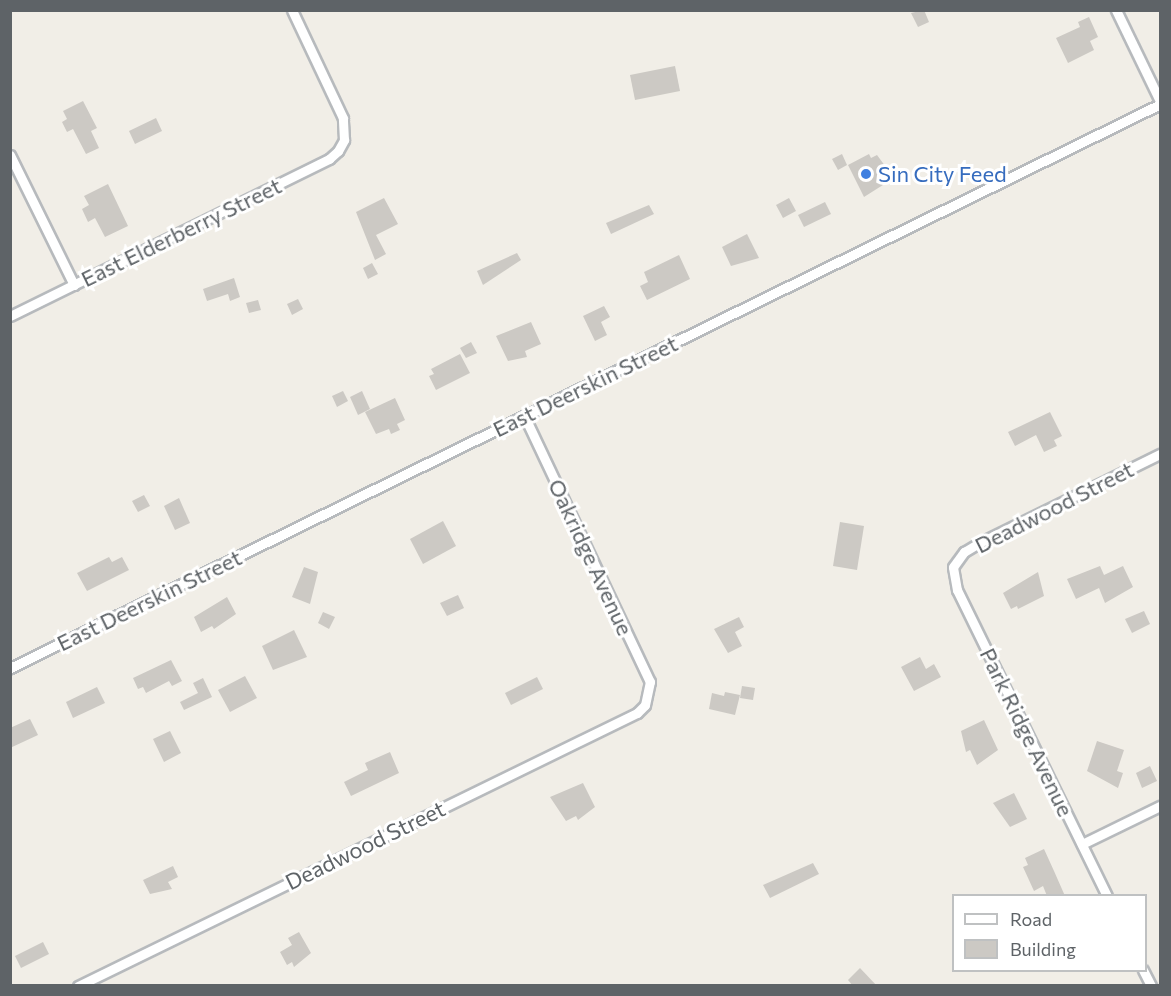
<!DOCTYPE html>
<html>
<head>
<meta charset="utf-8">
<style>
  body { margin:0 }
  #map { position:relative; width:1171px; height:996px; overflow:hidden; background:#f1eee7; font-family:Commissioner,sans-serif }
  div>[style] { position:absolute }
  .building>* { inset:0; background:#ccc9c4 }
  .roads { filter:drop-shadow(2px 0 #b7babd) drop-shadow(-2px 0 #b7babd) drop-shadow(0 2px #b7babd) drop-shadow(0 -2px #b7babd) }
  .street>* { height:9px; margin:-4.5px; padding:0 4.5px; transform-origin:4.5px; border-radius:4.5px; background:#fff }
  .dots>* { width:16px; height:16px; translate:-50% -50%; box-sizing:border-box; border:3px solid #fff; border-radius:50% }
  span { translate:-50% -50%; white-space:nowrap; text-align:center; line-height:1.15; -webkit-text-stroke:6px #fff; paint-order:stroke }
  .shop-label { font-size:22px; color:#366cbe }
  .left { translate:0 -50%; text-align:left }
  .street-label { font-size:22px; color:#5e6367 }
  .frame { position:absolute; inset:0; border:12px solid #5e6367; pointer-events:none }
  .legend { position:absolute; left:952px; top:894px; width:195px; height:78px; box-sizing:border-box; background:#fff; border:2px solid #bfc1c2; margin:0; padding:8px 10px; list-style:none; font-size:18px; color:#5e6367 }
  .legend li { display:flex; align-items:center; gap:12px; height:30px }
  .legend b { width:30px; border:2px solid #bfc1c2 }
</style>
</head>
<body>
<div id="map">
  <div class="building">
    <i style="clip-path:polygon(924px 10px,929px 22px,918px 27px,911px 13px)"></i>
    <i style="clip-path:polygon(1089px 17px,1098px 37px,1090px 41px,1094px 50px,1068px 63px,1056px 38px,1080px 27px,1078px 22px)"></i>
    <i style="clip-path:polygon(675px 66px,680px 91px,635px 100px,630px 75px)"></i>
    <i style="clip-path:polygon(83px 101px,97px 128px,91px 131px,99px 148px,86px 154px,73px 129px,67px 132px,62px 122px,67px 119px,63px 111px)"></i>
    <i style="clip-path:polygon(156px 118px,162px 131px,135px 144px,129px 131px)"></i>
    <i style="clip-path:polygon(842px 154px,847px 165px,838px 170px,832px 159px)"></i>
    <i style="clip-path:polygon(869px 154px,871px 158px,877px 155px,894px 178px,864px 197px,848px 165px)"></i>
    <i style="clip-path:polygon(108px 184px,128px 226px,105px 237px,95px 218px,88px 222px,82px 209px,89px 205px,84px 196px)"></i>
    <i style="clip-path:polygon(384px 198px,398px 224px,376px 235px,386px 254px,375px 260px,356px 212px)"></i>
    <i style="clip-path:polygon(789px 198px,796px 211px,783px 218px,776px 205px)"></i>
    <i style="clip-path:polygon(825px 202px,831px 214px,804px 227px,798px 215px)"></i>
    <i style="clip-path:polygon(649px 205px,654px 214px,611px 234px,606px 223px)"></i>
    <i style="clip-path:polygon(747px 234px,759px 258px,731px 266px,722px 247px)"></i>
    <i style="clip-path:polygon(517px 253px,521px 260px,483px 285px,477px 271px)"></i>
    <i style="clip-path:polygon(679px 255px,690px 279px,647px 300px,640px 286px,648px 282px,644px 272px)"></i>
    <i style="clip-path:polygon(372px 263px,378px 274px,368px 279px,363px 268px)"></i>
    <i style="clip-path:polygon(234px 278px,240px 297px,230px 301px,228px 294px,207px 301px,203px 289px)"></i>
    <i style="clip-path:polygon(298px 299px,303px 309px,292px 315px,287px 304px)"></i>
    <i style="clip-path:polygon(258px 300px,261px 310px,249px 313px,246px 303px)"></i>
    <i style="clip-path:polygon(604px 306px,610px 317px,601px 322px,607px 335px,595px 341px,583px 316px)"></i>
    <i style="clip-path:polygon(531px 322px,541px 344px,525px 351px,527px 357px,508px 361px,496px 336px)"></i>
    <i style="clip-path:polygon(471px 342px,477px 353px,466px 358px,460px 348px)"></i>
    <i style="clip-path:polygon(460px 354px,470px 373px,436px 390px,429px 376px,434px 374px,431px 369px)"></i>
    <i style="clip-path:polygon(343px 391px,348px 401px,337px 407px,332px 396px)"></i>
    <i style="clip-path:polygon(362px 391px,370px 409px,358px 415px,350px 397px)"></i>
    <i style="clip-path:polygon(395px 398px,405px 420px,397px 424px,400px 430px,391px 434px,389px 429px,376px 434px,365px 412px)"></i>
    <i style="clip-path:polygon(1050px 412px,1062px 436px,1054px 440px,1057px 446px,1044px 452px,1036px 435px,1015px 446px,1008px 432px)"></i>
    <i style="clip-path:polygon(144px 495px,150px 506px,138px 512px,132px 501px)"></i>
    <i style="clip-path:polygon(179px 498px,190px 523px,175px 530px,164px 506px)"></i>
    <i style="clip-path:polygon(443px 521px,456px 546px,423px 564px,410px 539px)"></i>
    <i style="clip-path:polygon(840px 522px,864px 526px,857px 570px,833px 566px)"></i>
    <i style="clip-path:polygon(109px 557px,112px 562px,122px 557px,129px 570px,87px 591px,77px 573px)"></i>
    <i style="clip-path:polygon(1100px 566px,1104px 575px,1123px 566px,1133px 587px,1105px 603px,1099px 588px,1076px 599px,1067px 579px)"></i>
    <i style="clip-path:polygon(304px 567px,318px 572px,310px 604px,292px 597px)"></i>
    <i style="clip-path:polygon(1038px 572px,1044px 596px,1018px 609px,1017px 606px,1011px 609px,1003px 593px)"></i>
    <i style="clip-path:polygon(458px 595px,464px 608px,447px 616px,440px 603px)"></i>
    <i style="clip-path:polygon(227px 597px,236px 614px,214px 629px,212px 626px,201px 632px,194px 617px)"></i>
    <i style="clip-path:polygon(1144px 611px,1150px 624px,1132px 633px,1125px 619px)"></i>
    <i style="clip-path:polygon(323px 612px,335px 617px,329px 629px,318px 623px)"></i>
    <i style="clip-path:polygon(739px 617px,744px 627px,735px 632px,742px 646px,728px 653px,714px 629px)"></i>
    <i style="clip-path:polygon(294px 630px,307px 657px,273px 670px,262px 646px)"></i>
    <i style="clip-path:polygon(920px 657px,926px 669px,934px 664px,941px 677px,914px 691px,901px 667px)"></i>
    <i style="clip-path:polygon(171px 660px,182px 681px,172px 686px,169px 681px,146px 693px,143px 687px,138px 689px,133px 678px)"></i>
    <i style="clip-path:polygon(245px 676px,257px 698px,230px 712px,218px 690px)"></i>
    <i style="clip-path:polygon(537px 677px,543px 689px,511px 705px,505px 693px)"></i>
    <i style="clip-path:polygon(203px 678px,212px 697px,184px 710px,180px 702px,198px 693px,193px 683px)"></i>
    <i style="clip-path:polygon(742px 686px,755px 688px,753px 700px,740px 698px)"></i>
    <i style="clip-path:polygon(97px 687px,105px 703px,73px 718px,66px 702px)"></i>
    <i style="clip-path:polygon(725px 692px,740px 695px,735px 715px,709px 709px,712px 693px,724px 696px)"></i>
    <i style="clip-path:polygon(30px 719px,38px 735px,10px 748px,10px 728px)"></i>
    <i style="clip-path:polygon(984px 720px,998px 750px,977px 765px,970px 750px,966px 752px,961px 731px)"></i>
    <i style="clip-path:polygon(170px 731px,181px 753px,164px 762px,153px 739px)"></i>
    <i style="clip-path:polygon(1097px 741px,1124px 750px,1117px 771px,1123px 773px,1118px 788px,1087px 771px)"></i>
    <i style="clip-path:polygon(390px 752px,399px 773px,351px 796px,344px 782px,368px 770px,365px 763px)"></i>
    <i style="clip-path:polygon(1150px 766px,1157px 781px,1142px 788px,1136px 773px)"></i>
    <i style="clip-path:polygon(583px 783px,595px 807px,578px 820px,576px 816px,566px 821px,550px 797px)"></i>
    <i style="clip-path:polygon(1014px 793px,1027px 819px,1010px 827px,993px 803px)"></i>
    <i style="clip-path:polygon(1044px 849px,1054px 871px,1065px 896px,1047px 896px,1043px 886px,1034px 891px,1023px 867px,1028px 865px,1025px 858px)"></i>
    <i style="clip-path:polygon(813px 863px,819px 874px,770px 898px,763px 885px)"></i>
    <i style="clip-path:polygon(173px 866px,178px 877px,168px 882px,172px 889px,150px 894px,143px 880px)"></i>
    <i style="clip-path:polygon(299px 932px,311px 953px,294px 967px,292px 962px,287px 965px,280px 952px,292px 945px,288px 938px)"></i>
    <i style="clip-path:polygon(43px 942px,49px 954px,21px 968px,15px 956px)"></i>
    <i style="clip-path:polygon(860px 968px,877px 986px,853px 986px,848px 980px)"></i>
  </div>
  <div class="roads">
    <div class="street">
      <i style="left:1116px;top:10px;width:101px;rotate:64.2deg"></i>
      <i style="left:10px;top:155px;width:145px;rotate:63.8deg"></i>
      <i style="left:10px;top:316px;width:356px;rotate:-26.2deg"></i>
      <i style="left:329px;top:159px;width:12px;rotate:-42deg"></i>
      <i style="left:338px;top:151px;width:13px;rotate:-61deg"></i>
      <i style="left:344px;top:140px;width:22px;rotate:-93deg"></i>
      <i style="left:343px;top:118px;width:119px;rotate:-115.3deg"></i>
      <i style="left:10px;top:668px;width:1281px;rotate:-26.12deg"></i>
      <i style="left:1082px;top:844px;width:87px;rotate:-26deg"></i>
      <i style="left:1107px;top:896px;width:341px;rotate:-116.1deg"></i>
      <i style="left:957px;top:590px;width:23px;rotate:-100deg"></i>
      <i style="left:953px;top:567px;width:19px;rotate:-54deg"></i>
      <i style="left:964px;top:552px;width:17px;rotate:-31deg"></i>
      <i style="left:979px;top:543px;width:202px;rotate:-26.2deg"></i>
      <i style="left:1143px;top:970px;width:18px;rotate:63deg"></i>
      <i style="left:78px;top:986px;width:622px;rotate:-26.03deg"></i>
      <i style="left:637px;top:713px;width:11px;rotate:-45deg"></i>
      <i style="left:645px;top:705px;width:24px;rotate:-78deg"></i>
      <i style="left:650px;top:682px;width:294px;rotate:-115.3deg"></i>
    </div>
  </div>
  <div class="dots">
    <i style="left:866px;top:174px;background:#3f7fe0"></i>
  </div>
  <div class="shop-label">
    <span class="left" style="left:878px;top:174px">Sin City Feed</span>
  </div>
  <div class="street-label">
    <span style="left:181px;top:232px;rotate:-26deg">East Elderberry Street</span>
    <span style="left:585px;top:386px;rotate:-26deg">East Deerskin Street</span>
    <span style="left:1054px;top:507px;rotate:-27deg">Deadwood Street</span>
    <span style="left:591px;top:557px;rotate:65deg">Oakridge Avenue</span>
    <span style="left:149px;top:600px;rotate:-26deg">East Deerskin Street</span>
    <span style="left:1027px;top:732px;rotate:64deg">Park Ridge Avenue</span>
    <span style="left:365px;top:845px;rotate:-26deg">Deadwood Street</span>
  </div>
  <div class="frame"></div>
  <ul class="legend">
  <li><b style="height:8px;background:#fff"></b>Road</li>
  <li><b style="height:16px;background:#ccc9c4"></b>Building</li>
  </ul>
</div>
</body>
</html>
